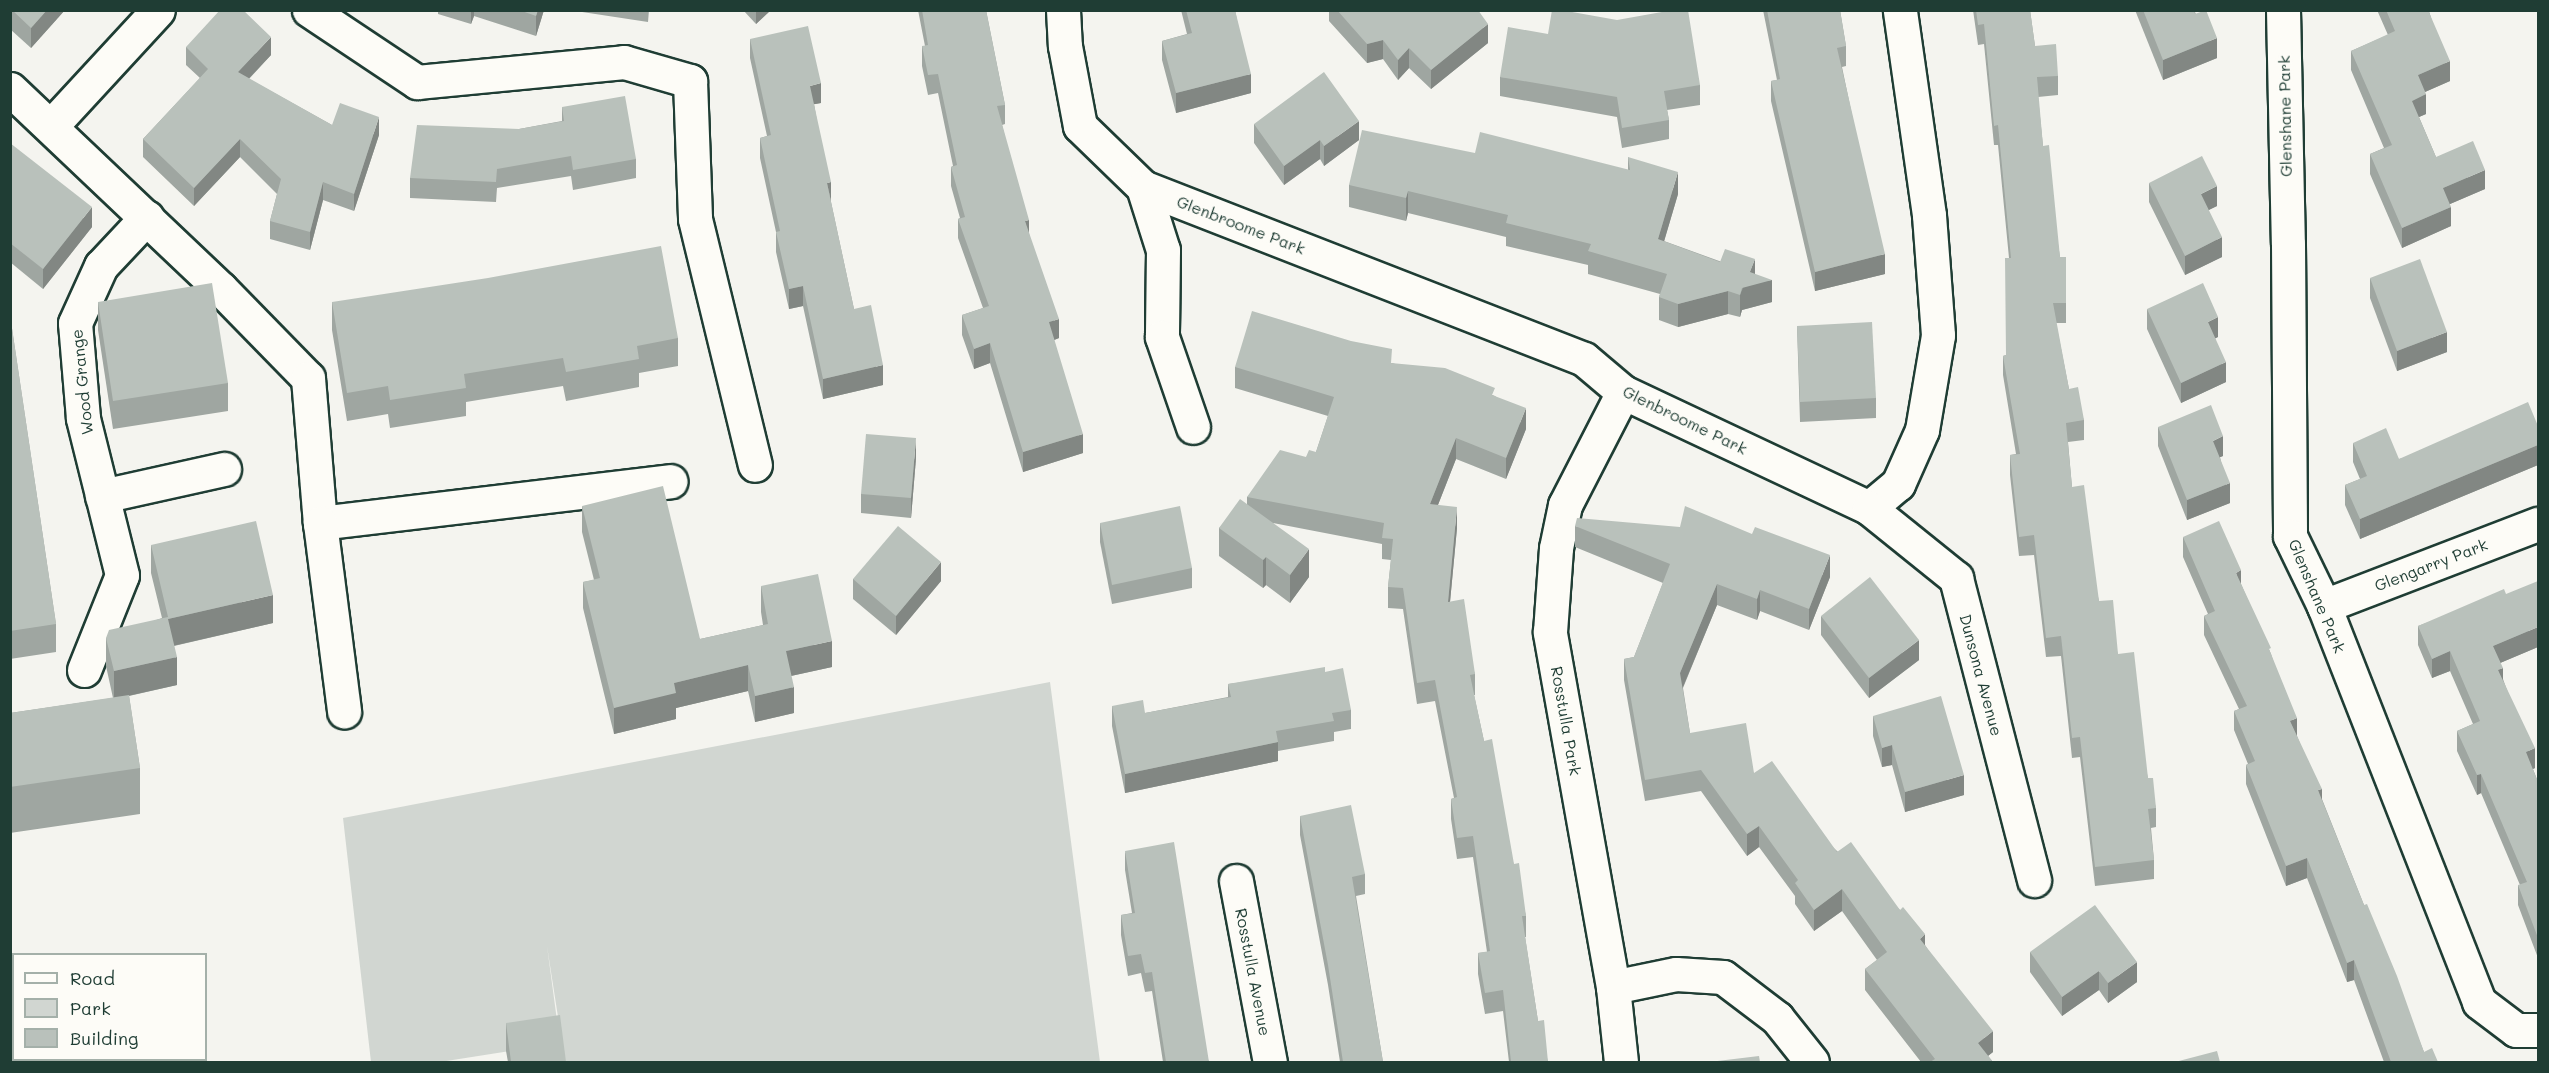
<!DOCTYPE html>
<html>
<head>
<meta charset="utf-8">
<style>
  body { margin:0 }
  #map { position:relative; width:2549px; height:1073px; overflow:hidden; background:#f4f4ef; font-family:Mali,sans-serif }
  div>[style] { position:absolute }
  .green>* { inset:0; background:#d1d6d1 }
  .roads { filter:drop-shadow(2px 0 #1f3d34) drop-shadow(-2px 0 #1f3d34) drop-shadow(0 2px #1f3d34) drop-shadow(0 -2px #1f3d34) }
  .minor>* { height:33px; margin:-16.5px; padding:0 16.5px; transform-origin:16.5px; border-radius:16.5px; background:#fdfcf7 }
  .wall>* { inset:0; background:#9fa6a1 }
  .shaded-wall>* { inset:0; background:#828783 }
  .building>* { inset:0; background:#b9c1bb }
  span { translate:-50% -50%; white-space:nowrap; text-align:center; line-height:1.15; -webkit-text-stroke:5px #fdfcf7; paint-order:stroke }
  .street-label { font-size:16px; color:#1f3d34 }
  .frame { position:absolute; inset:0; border:12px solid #1f3d34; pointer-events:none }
  .legend { position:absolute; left:12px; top:953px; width:195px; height:108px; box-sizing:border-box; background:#fdfcf7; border:2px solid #a4b0a9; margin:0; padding:8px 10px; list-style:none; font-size:18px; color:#1f3d34 }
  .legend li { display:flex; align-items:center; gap:12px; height:30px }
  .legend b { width:30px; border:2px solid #a4b0a9 }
</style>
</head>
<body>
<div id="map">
  <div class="green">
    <i style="clip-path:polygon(1050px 682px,1100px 1062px,565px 1062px,547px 946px,560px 1043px,440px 1062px,371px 1062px,343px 818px)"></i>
  </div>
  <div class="roads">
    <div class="minor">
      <i style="left:309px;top:10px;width:130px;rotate:33.7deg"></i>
      <i style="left:417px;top:82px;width:208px;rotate:-5.5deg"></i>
      <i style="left:624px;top:62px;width:69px;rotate:16.1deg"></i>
      <i style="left:690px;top:81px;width:138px;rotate:87.9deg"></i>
      <i style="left:695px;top:219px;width:253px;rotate:76.3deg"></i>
      <i style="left:1063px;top:10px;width:36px;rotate:87deg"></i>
      <i style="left:1065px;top:46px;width:81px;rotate:79.4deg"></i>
      <i style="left:1080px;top:126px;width:88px;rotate:44.1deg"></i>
      <i style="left:1143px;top:187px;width:473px;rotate:21.3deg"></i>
      <i style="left:1584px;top:359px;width:51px;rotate:40.2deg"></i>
      <i style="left:1623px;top:392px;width:272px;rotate:25.2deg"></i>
      <i style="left:1869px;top:508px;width:38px;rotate:-40deg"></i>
      <i style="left:1898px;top:484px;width:59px;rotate:-66deg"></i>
      <i style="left:1922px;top:430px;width:96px;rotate:-80.4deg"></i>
      <i style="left:1938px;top:335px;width:120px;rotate:-94.3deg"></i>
      <i style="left:1929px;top:215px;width:207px;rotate:-98.1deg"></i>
      <i style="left:2283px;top:10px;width:234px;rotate:88.8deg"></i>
      <i style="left:2288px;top:244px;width:292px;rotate:89.6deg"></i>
      <i style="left:2290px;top:536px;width:78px;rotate:64.1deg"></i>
      <i style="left:2324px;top:606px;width:425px;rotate:68.6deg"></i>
      <i style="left:2479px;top:1002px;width:46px;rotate:37.1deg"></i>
      <i style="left:2516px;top:1030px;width:22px"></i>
      <i style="left:10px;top:89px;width:291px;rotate:43.5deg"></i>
      <i style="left:221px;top:289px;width:124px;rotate:45.7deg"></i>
      <i style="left:308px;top:378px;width:145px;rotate:85.3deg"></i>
      <i style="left:320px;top:523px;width:353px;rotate:-6.8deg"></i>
      <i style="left:52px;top:125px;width:156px;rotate:-47.3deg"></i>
      <i style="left:1143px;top:187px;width:66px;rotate:72.4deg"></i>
      <i style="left:1163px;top:250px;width:87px;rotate:90.7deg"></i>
      <i style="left:1162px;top:337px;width:95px;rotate:71deg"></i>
      <i style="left:102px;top:496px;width:125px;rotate:-12.5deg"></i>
      <i style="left:1869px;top:508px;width:112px;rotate:38.8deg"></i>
      <i style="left:1956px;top:578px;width:312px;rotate:75.5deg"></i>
      <i style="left:320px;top:523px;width:190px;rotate:82.7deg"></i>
      <i style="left:2324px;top:606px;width:229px;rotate:-21deg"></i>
      <i style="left:84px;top:670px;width:102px;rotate:-68.2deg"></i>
      <i style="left:122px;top:575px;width:162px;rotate:-104deg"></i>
      <i style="left:83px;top:418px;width:95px;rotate:-94.8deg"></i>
      <i style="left:75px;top:323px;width:63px;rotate:-65.5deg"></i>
      <i style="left:101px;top:266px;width:67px;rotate:-46.8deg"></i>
      <i style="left:1236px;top:881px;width:184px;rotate:79.4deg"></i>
      <i style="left:1613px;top:987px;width:64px;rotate:-11.7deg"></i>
      <i style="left:1676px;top:974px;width:47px;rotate:3.7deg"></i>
      <i style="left:1723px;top:977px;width:68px;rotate:37.2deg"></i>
      <i style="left:1777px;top:1018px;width:56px;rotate:51.5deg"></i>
      <i style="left:1621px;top:1062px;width:75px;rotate:-96.1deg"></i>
      <i style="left:1613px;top:987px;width:361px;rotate:-100.1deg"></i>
      <i style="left:1550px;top:632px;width:84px;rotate:-85.9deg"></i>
      <i style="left:1556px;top:548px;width:44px;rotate:-78.2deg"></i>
      <i style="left:1565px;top:505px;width:127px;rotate:-62.8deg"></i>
    </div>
  </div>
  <div class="wall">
    <i style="clip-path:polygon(10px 10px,65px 10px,31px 48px,10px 29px)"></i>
    <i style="clip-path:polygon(438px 10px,544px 10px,536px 36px,474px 16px,471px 24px,438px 14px)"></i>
    <i style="clip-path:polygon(569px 10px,649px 10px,648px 22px)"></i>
    <i style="clip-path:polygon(743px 10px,771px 10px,756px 24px)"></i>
    <i style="clip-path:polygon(918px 10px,986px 10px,1005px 105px,1005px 124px,1002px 125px,1029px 234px,1059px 338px,1054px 340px,1083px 453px,1023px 472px,990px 363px,974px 369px,962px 335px,962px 315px,983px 308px,958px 238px,958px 219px,960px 218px,951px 186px,951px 167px,953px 166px,938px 93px,928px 95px,922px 66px,922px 46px,925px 46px)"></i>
    <i style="clip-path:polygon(1181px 10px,1235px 10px,1251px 93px,1176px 113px,1162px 60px,1162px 41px,1187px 34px)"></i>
    <i style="clip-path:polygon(1329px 10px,1478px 10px,1488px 43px,1431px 89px,1409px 68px,1398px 80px,1383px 59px,1367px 63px,1329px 21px)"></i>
    <i style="clip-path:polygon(1763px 10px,1840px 10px,1846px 46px,1846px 66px,1842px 67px,1885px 274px,1815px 291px,1771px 101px,1771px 81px,1777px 80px)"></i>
    <i style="clip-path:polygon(1973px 10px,2030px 10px,2035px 46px,2058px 76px,2058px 95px,2038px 97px,2043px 146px,2060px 257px,2066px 257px,2066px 323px,2056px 323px,2069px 389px,2084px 420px,2084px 440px,2068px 442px,2072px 487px,2099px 601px,2118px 654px,2148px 778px,2156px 808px,2156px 827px,2151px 828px,2154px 860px,2154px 879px,2095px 886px,2080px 757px,2072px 758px,2061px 656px,2046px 657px,2034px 555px,2019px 556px,2010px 475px,2010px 455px,2016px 454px,2003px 375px,2003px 356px,2006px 355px,2009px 258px,1998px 145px,1994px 145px,1984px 44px,1978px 45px)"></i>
    <i style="clip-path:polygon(2135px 10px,2194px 10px,2217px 58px,2163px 80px)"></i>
    <i style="clip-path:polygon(2377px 10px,2430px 10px,2429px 11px,2450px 81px,2425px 92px,2426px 114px,2419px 117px,2436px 157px,2485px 189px,2450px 204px,2451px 226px,2402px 248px,2370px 174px,2370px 154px,2384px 148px,2351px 70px,2351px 51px,2388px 35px)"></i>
    <i style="clip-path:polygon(750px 39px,821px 103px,814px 104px,831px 202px,854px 309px,883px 385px,823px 399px,803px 306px,789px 309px,776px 252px,776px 232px,760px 158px,760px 138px,767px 136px,750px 58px)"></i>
    <i style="clip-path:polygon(186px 47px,271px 55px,249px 79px,332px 125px,379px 135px,354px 211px,323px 200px,310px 250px,270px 239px,270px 221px,277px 194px,240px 157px,194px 206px,143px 157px,143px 139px,200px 78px,186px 65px)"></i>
    <i style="clip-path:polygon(1500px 77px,1700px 85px,1700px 105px,1667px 110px,1669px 120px,1669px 139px,1622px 148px,1617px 117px,1500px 96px)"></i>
    <i style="clip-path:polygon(562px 107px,636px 159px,636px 178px,573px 190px,571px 176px,497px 188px,496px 202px,410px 198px,410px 178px,519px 129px,562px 121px)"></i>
    <i style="clip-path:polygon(1254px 124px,1359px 140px,1324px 166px,1320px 159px,1284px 185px,1254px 143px)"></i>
    <i style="clip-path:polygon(10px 143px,92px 227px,43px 289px,10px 262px)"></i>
    <i style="clip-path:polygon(1475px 153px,1628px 170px,1628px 157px,1678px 194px,1664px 241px,1755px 274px,1772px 302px,1742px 310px,1740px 317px,1728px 314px,1678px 327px,1659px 320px,1659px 297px,1660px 294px,1588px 274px,1588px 265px,1506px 246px,1506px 237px,1408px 213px,1406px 221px,1349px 207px,1349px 185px)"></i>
    <i style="clip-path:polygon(2149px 183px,2217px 206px,2208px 210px,2222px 257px,2185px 275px,2149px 202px)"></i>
    <i style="clip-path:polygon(2370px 278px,2447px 352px,2397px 371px,2370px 298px)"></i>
    <i style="clip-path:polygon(98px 302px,228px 383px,228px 411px,113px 429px,98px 330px)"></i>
    <i style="clip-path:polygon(332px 302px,678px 338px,678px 366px,639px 373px,639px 387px,566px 401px,563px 386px,466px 402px,466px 416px,390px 428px,388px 414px,347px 421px,332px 330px)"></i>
    <i style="clip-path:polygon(2147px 309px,2218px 337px,2215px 338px,2226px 382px,2181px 403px,2147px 329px)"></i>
    <i style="clip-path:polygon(10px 315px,56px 624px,56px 652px,10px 659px)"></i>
    <i style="clip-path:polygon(1797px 326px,1876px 398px,1876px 418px,1800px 422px)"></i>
    <i style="clip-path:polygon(1392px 363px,1495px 396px,1526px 429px,1506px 479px,1456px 459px,1438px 505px,1457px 528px,1450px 602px,1475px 674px,1475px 695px,1474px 695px,1484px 741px,1526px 916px,1526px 937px,1525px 937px,1538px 1021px,1548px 1062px,1509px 1062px,1503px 1011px,1485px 1014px,1478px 974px,1478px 953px,1487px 952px,1473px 857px,1457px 859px,1451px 819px,1451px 799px,1454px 798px,1435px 701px,1417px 704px,1403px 609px,1388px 608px,1388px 587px,1391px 560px,1382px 559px,1382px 544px,1273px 523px,1309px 577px,1290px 603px,1266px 585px,1263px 588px,1219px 556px,1219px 528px,1247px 504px,1247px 497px,1306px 457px,1316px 452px,1328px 416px,1235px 388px,1235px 367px)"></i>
    <i style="clip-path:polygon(2538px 426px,2538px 465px,2360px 539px,2345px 505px,2345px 485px,2360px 479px,2353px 462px,2353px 443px,2399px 459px)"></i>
    <i style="clip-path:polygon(2158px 427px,2223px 456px,2220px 457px,2230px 503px,2187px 520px,2158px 446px)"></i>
    <i style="clip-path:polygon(916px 458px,911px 518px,861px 513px,861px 494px)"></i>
    <i style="clip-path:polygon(582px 506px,700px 639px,763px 625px,761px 612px,761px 586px,832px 667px,791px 676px,794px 713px,755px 722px,748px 691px,676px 708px,676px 719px,614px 734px,583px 608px,583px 582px,594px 580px,582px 532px)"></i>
    <i style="clip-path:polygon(1100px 523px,1192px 568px,1192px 588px,1112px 604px,1100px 542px)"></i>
    <i style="clip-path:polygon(1575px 526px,1830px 577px,1809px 630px,1760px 611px,1757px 620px,1717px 605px,1683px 688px,1690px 733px,1754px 773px,1900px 910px,1925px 945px,1993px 1052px,1988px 1056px,1993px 1062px,1921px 1062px,1865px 990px,1865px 969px,1877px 960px,1842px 911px,1814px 931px,1795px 904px,1795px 896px,1759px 847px,1747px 856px,1701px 791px,1645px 801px,1624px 680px,1624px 659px,1634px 657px,1663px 583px,1575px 547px)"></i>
    <i style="clip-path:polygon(2183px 537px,2241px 584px,2271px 654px,2297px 736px,2364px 905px,2424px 1052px,2438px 1062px,2384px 1062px,2354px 980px,2347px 982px,2307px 878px,2286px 886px,2246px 784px,2246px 765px,2248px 764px,2234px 730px,2234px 711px,2239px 709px,2204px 635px,2204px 616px,2208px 614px,2183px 557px)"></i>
    <i style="clip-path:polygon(151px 545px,273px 623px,174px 646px,177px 685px,129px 696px,140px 768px,140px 814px,10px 833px,10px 713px,113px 698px,106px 666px,106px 638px,162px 618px,151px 573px)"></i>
    <i style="clip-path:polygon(853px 579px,941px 581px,896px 635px,853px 599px)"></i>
    <i style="clip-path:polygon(2506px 594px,2538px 647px,2500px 663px,2503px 679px,2535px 768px,2533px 769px,2538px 782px,2538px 958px,2518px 905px,2518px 885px,2520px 885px,2481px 793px,2477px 795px,2457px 751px,2457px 731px,2473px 724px,2450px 671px,2432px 678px,2418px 645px,2418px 626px)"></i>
    <i style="clip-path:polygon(1821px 616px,1919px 660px,1869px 698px,1821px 635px)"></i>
    <i style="clip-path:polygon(1325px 672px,1351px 710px,1351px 729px,1334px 732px,1334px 741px,1278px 751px,1278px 761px,1125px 793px,1112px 726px,1112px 706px,1145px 713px,1228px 697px,1228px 684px)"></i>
    <i style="clip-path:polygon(1873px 716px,1964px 795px,1905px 812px,1892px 765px,1882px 767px,1873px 736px)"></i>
    <i style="clip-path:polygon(1300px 816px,1365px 874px,1365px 894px,1356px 896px,1383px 1062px,1340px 1062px,1328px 985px,1300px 835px)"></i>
    <i style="clip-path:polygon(1125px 851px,1209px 1062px,1163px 1062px,1152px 991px,1145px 992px,1141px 973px,1128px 976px,1121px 935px,1121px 915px,1132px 913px,1125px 870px)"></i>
    <i style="clip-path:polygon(2030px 952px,2137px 982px,2108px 1003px,2099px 990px,2062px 1016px,2030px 972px)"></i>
    <i style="clip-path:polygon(506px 1023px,566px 1062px,508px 1062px,506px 1051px)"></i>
  </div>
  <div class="shaded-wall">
    <i style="clip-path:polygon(47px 10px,65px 10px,31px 48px,31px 28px)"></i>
    <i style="clip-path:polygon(471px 10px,474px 10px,474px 16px,471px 24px)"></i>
    <i style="clip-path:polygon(538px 10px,544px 10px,536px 36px,536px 16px)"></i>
    <i style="clip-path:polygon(756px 10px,771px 10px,756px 24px)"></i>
    <i style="clip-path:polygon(1488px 24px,1488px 43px,1431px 89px,1431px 70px)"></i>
    <i style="clip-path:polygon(271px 37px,271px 55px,238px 90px,238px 72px)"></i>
    <i style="clip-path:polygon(2217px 38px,2217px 58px,2163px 80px,2163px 60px)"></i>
    <i style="clip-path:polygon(1383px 40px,1383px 59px,1367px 63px,1367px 44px)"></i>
    <i style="clip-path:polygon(1409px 48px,1409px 68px,1398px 80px,1398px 60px)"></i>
    <i style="clip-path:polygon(2450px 61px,2450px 81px,2418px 95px,2418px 75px)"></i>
    <i style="clip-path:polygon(1251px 74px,1251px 93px,1176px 113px,1176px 93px)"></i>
    <i style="clip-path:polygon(821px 83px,821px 103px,810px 105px,810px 86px)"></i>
    <i style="clip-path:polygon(2426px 94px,2426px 114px,2412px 120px,2412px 101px)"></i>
    <i style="clip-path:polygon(379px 117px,379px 135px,354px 211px,354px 194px)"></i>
    <i style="clip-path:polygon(1359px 121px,1359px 140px,1324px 166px,1324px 146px)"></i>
    <i style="clip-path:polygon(240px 139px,240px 157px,194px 206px,194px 188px)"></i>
    <i style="clip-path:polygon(1320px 140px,1320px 159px,1284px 185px,1284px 166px)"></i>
    <i style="clip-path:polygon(2485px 170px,2485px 189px,2443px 207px,2443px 188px)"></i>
    <i style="clip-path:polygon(1678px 172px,1678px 194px,1658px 262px,1658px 239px)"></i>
    <i style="clip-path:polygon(323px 182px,323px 200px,310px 250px,310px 232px)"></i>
    <i style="clip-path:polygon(831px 182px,831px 202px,827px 183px)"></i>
    <i style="clip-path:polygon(2217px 186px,2217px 206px,2201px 214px,2201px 194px)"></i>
    <i style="clip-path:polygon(1408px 191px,1408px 213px,1406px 221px,1406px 198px)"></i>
    <i style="clip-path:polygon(92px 207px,92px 227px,43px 289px,43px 269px)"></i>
    <i style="clip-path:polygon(2451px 207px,2451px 226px,2402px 248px,2402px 228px)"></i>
    <i style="clip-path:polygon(1029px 220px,1029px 240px,1025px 221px)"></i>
    <i style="clip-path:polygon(2222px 237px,2222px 257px,2185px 275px,2185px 256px)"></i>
    <i style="clip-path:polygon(1885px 254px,1885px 274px,1815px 291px,1815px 272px)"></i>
    <i style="clip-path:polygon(1755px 259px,1755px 282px,1772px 280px,1772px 302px,1742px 310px,1740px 317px,1740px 295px)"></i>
    <i style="clip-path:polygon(803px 286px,803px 306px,789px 309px,789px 289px)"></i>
    <i style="clip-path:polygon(1728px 291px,1728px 314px,1678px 327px,1678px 304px)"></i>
    <i style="clip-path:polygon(2218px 317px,2218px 337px,2208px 342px,2208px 322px)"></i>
    <i style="clip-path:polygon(1059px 319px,1059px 338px,1049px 342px,1049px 322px)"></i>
    <i style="clip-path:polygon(2447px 332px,2447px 352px,2397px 371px,2397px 351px)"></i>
    <i style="clip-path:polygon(990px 343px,990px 363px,974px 369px,974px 349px)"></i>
    <i style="clip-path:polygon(2226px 362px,2226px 382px,2181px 403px,2181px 383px)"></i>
    <i style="clip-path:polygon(883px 365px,883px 385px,823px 399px,823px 379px)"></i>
    <i style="clip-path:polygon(1526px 408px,1526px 429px,1506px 479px,1506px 458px)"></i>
    <i style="clip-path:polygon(1083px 434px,1083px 453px,1023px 472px,1023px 452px)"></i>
    <i style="clip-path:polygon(2223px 436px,2223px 456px,2213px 460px,2213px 441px)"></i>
    <i style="clip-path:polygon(916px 438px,916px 458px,911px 518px,911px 498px)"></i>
    <i style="clip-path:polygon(1456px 438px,1456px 459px,1430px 525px,1430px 504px)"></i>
    <i style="clip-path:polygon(2538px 445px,2538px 465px,2360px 539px,2360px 519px)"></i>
    <i style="clip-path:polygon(2230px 483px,2230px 503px,2187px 520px,2187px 500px)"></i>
    <i style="clip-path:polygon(1457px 507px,1457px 528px,1448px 623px,1448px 602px)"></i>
    <i style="clip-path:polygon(1309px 549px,1309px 577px,1290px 603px,1290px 575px)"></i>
    <i style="clip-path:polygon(1830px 555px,1830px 577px,1809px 630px,1809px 609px)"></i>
    <i style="clip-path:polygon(1266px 557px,1266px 585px,1263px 588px,1263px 560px)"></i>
    <i style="clip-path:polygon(941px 562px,941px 581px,896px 635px,896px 616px)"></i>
    <i style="clip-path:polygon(2241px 570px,2241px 590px,2236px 573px)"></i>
    <i style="clip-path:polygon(1717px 584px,1717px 605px,1680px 694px,1680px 673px)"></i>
    <i style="clip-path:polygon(1760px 590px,1760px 611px,1757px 620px,1757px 599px)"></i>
    <i style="clip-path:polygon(273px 595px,273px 623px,168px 647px,168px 619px)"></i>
    <i style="clip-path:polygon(2538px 627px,2538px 647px,2493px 666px,2493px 646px)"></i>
    <i style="clip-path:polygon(1919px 640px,1919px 660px,1869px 698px,1869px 678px)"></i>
    <i style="clip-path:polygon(832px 641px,832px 667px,786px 677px,786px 651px)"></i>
    <i style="clip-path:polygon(2450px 651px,2450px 671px,2432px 678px,2432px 659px)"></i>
    <i style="clip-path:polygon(177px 657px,177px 685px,114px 699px,114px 671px)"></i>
    <i style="clip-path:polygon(748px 665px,748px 691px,676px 708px,676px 719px,614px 734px,614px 708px,674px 683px)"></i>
    <i style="clip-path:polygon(2503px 668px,2503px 688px,2498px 670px)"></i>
    <i style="clip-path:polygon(794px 687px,794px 713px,755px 722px,755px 696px)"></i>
    <i style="clip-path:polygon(2297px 718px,2297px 738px,2290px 721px)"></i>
    <i style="clip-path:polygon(1278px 742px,1278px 761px,1125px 793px,1125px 774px)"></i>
    <i style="clip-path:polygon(1892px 745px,1892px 765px,1882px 767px,1882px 748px)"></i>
    <i style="clip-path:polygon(2535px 748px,2535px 768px,2526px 772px,2526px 752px)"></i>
    <i style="clip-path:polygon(2481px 774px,2481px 793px,2477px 795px,2477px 775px)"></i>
    <i style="clip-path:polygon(1964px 775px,1964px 795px,1905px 812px,1905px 792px)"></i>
    <i style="clip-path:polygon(2322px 789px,2322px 808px,2318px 790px)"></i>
    <i style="clip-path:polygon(1759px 826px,1759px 847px,1747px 856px,1747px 834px)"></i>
    <i style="clip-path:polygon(2307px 858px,2307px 878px,2286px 886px,2286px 866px)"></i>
    <i style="clip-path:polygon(1842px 889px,1842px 911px,1814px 931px,1814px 910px)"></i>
    <i style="clip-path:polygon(1925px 934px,1925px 956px,1920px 939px)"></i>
    <i style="clip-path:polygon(2354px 960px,2354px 980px,2347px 982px,2347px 963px)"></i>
    <i style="clip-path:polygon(2137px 962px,2137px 982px,2108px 1003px,2108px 983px)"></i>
    <i style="clip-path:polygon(2099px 971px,2099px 990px,2062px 1016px,2062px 997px)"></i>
    <i style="clip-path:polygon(1993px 1031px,1993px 1052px,1980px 1062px,1978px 1043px)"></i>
  </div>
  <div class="building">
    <i style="clip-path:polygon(12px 10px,47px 10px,31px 28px)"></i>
    <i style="clip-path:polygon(220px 10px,243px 10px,271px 37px,238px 72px,332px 125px,340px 103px,379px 117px,354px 194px,323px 182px,310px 232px,270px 221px,281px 179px,240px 139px,194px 188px,143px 139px,208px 69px,186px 47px)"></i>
    <i style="clip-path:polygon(519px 10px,538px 10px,536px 16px)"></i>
    <i style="clip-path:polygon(922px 10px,986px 10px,1005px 105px,997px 106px,1029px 220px,1025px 221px,1059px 319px,1049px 322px,1083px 434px,1023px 452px,990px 343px,974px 349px,962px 315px,989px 306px,958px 219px,965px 217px,951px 167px,957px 165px,938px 74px,928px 75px,922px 46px,928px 45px)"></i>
    <i style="clip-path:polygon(1186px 10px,1235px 10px,1251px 74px,1176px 93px,1162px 41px,1192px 33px)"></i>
    <i style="clip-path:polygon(1337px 10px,1478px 10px,1488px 24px,1431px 70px,1409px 48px,1398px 60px,1383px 40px,1367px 44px)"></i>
    <i style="clip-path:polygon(1552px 10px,1561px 10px,1617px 20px,1673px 10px,1688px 10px,1700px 85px,1664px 91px,1669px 120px,1622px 128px,1617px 97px,1500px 77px,1508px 27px,1548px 34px)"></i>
    <i style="clip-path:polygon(1767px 10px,1840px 10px,1846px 46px,1837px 48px,1885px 254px,1815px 272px,1771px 81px,1780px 79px)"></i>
    <i style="clip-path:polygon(1976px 10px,2030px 10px,2035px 46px,2056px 44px,2058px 76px,2037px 77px,2043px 146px,2049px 145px,2060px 257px,2066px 257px,2066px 303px,2053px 303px,2069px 389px,2078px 387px,2084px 420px,2066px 423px,2072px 487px,2084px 485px,2099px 601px,2113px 600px,2118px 654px,2134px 652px,2148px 778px,2153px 778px,2156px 808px,2148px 809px,2154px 860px,2095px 867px,2080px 737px,2072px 738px,2061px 636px,2046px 638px,2034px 535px,2019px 537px,2010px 455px,2020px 454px,2003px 356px,2006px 355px,2005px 258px,2011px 258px,1998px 125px,1994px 126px,1984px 24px,1978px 25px)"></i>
    <i style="clip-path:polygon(2143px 10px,2194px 10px,2195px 14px,2206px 10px,2217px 38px,2163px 60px)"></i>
    <i style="clip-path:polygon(2386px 10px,2428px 10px,2450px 61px,2418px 75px,2426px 94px,2412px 101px,2436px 157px,2473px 141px,2485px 170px,2443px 188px,2451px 207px,2402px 228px,2370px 154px,2392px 145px,2351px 51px,2395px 31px)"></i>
    <i style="clip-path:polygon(808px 26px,821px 83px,810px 86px,831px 182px,827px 183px,854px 309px,871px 305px,883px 365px,823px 379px,803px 286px,789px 289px,776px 232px,780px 231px,760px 138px,771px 135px,750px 39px)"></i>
    <i style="clip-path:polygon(1324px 72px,1359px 121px,1324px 146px,1320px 140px,1284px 166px,1254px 124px)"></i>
    <i style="clip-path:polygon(625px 96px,636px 159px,573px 170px,571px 156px,497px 169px,496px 182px,410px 178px,417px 125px,519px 129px,564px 121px,562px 107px)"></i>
    <i style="clip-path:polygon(1362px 130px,1475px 153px,1480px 132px,1630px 170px,1628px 157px,1678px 172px,1658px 239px,1720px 262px,1725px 249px,1755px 259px,1750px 272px,1772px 280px,1742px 288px,1740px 295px,1728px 291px,1678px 304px,1659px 297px,1667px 274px,1588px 251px,1591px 244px,1506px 223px,1508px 215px,1408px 191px,1406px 198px,1349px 185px)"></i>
    <i style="clip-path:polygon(10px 143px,92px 207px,43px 269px,10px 243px)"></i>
    <i style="clip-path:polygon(2202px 156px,2217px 186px,2201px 194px,2222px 237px,2185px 256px,2149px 183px)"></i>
    <i style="clip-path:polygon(661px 246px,678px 338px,637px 346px,639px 359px,566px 372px,563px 358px,464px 374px,466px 388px,390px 400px,388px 386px,347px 393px,332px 302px,488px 278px)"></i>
    <i style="clip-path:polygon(2420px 259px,2447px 332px,2397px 351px,2370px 278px)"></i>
    <i style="clip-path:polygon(212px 283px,228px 383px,113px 401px,98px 302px)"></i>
    <i style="clip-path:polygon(2203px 283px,2218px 317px,2208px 322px,2226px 362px,2181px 383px,2147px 309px)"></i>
    <i style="clip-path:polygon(1252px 311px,1351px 341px,1392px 349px,1391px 363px,1445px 368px,1495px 388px,1492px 395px,1526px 408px,1506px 458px,1456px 438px,1430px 504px,1457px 507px,1448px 602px,1464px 599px,1475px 674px,1470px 675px,1484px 741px,1492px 739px,1514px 864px,1519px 863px,1526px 916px,1522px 916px,1538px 1021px,1544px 1020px,1548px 1062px,1511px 1062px,1503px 990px,1485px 993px,1478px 953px,1490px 951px,1473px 836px,1457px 838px,1451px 799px,1457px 797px,1435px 680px,1417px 683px,1403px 588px,1388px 587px,1393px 539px,1382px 538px,1384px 523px,1247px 497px,1280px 450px,1306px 457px,1309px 450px,1316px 452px,1334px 397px,1235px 367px)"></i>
    <i style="clip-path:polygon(10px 315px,56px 624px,10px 631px)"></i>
    <i style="clip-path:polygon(1872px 322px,1876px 398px,1800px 402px,1797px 326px)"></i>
    <i style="clip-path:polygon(2528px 402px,2538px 426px,2538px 445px,2360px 519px,2345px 485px,2367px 476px,2353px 443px,2386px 428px,2399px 459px)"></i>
    <i style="clip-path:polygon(2211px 405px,2223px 436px,2213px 441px,2230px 483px,2187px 500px,2158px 427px)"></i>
    <i style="clip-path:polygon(866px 434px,916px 438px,911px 498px,861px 494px)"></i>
    <i style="clip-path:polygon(663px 486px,700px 639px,768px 624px,761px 586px,818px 574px,832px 641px,786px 651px,794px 687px,755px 696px,748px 665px,674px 683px,676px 693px,614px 708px,583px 582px,600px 578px,582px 506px)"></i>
    <i style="clip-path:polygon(1240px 499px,1309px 549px,1290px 575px,1266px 557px,1263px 560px,1219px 528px)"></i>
    <i style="clip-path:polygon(1180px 506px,1192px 568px,1112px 585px,1100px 523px)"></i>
    <i style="clip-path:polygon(1685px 506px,1752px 534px,1755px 527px,1830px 555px,1809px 609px,1760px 590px,1757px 599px,1717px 584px,1680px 673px,1690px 733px,1746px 723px,1754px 773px,1772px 761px,1837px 852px,1851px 842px,1900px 910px,1903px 907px,1925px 934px,1920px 939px,1993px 1031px,1978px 1043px,1993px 1062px,1930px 1062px,1935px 1059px,1865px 969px,1887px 952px,1842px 889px,1814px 910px,1795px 883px,1798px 880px,1759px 826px,1747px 834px,1701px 770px,1645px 780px,1624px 659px,1634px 657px,1670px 564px,1575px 526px,1577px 518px,1680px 527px)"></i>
    <i style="clip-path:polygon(256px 521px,273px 595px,168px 619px,177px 657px,114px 671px,106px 638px,109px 630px,168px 617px,151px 545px)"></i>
    <i style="clip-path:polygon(2219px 521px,2241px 570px,2236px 573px,2271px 648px,2269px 649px,2297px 718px,2290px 721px,2322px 789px,2318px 790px,2364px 905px,2367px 904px,2397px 976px,2424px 1052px,2432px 1048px,2438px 1062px,2391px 1062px,2354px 960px,2347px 963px,2307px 858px,2286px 866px,2246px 765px,2255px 761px,2234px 711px,2247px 706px,2204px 616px,2215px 611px,2183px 537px)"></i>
    <i style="clip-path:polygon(898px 526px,941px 562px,896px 616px,853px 579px)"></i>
    <i style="clip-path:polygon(1870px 577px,1919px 640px,1869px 678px,1821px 616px)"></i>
    <i style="clip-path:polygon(2538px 581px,2538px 627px,2493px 646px,2503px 668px,2498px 670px,2535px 748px,2526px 752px,2538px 782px,2538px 938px,2518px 885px,2527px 882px,2481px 774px,2477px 775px,2457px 731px,2480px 721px,2450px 651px,2432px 659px,2418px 626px,2504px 589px,2506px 594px)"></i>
    <i style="clip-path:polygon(1325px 667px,1325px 672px,1343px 668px,1351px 710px,1332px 713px,1334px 721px,1276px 731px,1278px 742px,1125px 774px,1112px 706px,1143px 700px,1145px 713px,1231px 697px,1228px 684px)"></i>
    <i style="clip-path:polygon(129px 695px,140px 768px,10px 787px,10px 713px)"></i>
    <i style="clip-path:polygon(1941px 696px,1964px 775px,1905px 792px,1892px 745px,1882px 748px,1873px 716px)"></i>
    <i style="clip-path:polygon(1351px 805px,1365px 874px,1352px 877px,1383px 1062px,1343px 1062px,1328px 965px,1300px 816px)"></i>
    <i style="clip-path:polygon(1174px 842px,1209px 1062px,1166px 1062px,1152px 972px,1145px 973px,1141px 954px,1128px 956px,1121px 915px,1135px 913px,1125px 851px)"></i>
    <i style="clip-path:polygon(2095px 905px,2137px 962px,2108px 983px,2099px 971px,2062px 997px,2030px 952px)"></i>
    <i style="clip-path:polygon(560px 1015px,566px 1062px,511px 1062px,506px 1023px)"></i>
    <i style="clip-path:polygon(2217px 1051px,2220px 1062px,2175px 1062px)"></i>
    <i style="clip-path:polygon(1759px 1056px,1760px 1062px,1709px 1062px)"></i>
  </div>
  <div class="street-label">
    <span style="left:2285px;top:116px;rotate:-91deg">Glenshane Park</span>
    <span style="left:1241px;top:225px;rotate:21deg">Glenbroome Park</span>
    <span style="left:82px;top:382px;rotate:-96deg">Wood Grange</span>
    <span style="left:1685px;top:420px;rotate:26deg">Glenbroome Park</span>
    <span style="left:2431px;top:565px;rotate:-21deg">Glengarry Park</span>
    <span style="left:2317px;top:596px;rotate:67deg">Glenshane Park</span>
    <span style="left:1981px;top:675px;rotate:75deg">Dunsona Avenue</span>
    <span style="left:1566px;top:721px;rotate:80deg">Rosstulla Park</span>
    <span style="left:1253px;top:972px;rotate:79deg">Rosstulla Avenue</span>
  </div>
  <div class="frame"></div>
  <ul class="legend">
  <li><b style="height:8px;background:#fdfcf7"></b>Road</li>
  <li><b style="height:16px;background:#d1d6d1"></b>Park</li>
  <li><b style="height:16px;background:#b9c1bb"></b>Building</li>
  </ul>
</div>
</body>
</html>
